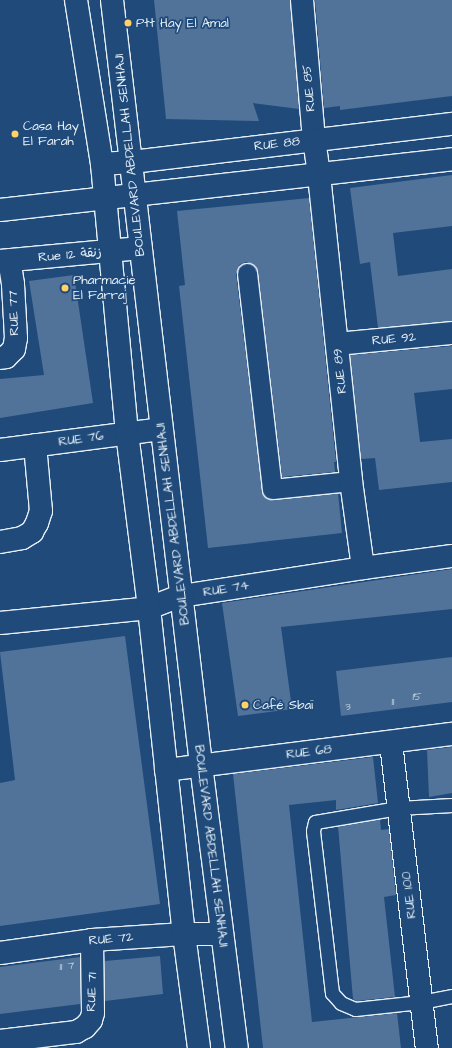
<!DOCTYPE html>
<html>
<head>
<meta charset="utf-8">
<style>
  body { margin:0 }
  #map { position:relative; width:452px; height:1048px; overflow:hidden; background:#1f4a7a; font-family:"Architects Daughter","Playpen Sans Arabic",sans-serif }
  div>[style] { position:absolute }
  .building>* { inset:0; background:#517399 }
  .roads { filter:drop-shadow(1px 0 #e8f1f8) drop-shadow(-1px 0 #e8f1f8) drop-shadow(0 1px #e8f1f8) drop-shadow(0 -1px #e8f1f8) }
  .service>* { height:13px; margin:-6.5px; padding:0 6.5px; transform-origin:6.5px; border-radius:6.5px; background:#1f4a7a }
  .pedestrian>* { height:19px; margin:-9.5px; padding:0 9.5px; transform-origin:9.5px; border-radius:9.5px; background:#1f4a7a }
  .minor>* { height:22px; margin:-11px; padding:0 11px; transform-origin:11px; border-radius:11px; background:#1f4a7a }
  .tertiary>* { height:22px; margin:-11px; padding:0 11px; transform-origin:11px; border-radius:11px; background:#1f4a7a }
  .dots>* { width:11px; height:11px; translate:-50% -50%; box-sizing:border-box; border:2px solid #1f4a7a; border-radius:50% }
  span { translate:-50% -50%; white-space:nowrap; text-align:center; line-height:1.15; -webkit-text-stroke:3.5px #1f4a7a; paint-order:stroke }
  .number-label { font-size:11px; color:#c2d2e0 }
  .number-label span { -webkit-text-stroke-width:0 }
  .poi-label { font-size:13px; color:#e8f1f8 }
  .left { translate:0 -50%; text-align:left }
  .street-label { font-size:13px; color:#e8f1f8 }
</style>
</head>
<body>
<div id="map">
  <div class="building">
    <i style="clip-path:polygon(154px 0,290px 0,299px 109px,253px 103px,259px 121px,166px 119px)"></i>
    <i style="clip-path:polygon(315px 0,452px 0,452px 96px,340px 110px,340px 106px,324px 108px)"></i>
    <i style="clip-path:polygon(452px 175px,452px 226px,393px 233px,398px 276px,452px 269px,452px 321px,378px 328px,370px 262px,360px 264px,350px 188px)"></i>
    <i style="clip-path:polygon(309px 198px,336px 462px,334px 462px,335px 472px,282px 477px,258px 272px,256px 266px,246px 262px,240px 264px,236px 274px,263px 495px,267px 499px,273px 500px,338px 493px,342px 533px,208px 548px,179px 286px,185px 285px,177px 211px)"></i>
    <i style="clip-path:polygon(74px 275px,93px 403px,0 418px,0 379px,44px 375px,29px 281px)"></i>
    <i style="clip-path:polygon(452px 346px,452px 389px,414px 393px,420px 442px,452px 439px,452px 482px,379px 490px,375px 458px,361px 459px,350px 355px)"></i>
    <i style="clip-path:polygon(452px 569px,452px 609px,281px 627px,292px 709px,238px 716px,222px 603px)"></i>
    <i style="clip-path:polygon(125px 636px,160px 904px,0 926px,0 783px,15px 780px,0 652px)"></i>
    <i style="clip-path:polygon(452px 657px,452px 702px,341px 716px,336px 671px)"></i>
    <i style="clip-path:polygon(452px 747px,452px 793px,429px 797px,427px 750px)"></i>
    <i style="clip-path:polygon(373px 757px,378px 803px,336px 810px,336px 800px,289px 805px,312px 1022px,397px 1013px,401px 1048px,263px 1048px,233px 774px)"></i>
    <i style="clip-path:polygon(380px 819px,381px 830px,389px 829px,393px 868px,396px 895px,384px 897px,395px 997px,356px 1001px,353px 999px,338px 826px)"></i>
    <i style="clip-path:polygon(160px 956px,163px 994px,105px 1001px,105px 961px)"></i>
    <i style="clip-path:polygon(80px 957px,80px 1004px,0 1014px,0 967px)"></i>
  </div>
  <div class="roads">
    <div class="service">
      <i style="left:452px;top:805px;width:54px;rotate:176.8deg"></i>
      <i style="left:398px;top:808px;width:84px;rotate:170.4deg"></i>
      <i style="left:315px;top:822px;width:9px;rotate:103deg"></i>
      <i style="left:313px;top:831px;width:163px;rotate:83.3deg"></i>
      <i style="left:332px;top:993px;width:13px;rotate:48deg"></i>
      <i style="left:341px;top:1003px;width:15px;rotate:23deg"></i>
      <i style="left:355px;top:1009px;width:66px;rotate:-6.1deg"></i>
      <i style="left:421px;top:1002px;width:32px;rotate:-11deg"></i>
    </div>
    <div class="pedestrian">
      <i style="left:247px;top:273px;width:217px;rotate:83.4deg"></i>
      <i style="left:272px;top:489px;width:79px;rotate:-5.8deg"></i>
    </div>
    <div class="minor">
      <i style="left:302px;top:0;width:140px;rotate:85.1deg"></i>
      <i style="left:314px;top:139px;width:36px;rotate:82deg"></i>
      <i style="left:319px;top:175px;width:308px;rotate:84deg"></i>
      <i style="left:351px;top:481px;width:88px;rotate:82.1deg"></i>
      <i style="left:102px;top:164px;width:30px;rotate:-4deg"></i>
      <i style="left:132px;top:162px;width:322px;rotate:-6.8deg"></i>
      <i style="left:0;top:210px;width:455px;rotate:-6.4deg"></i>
      <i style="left:0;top:261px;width:141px;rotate:-5.3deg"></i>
      <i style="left:337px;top:344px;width:116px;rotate:-5.5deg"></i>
      <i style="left:0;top:358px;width:6px;rotate:-9deg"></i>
      <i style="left:6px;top:357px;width:11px;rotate:-45deg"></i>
      <i style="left:14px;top:349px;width:11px;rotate:-80deg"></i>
      <i style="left:16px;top:338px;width:54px;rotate:-93.2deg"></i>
      <i style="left:13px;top:284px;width:24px;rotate:-99deg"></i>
      <i style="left:0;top:450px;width:162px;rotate:-7.4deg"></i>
      <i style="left:0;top:542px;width:22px;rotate:-10deg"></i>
      <i style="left:22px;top:538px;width:12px;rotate:-31deg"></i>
      <i style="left:32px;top:532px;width:10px;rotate:-61deg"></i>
      <i style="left:37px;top:523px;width:13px;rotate:-72deg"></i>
      <i style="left:41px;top:511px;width:66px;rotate:-95.2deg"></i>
      <i style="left:0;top:623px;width:150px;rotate:-5.7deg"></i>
      <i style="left:149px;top:608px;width:34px;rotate:-21deg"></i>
      <i style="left:181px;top:596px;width:184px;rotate:-8.7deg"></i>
      <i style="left:363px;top:568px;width:90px;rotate:-7.7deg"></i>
      <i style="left:391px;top:743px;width:307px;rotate:83.3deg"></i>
      <i style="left:166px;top:770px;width:288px;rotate:-7.2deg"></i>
      <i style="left:0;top:953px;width:93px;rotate:-8deg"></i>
      <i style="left:92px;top:940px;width:92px;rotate:-3.7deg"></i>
      <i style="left:184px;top:934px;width:38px"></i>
      <i style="left:0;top:1041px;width:77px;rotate:-6.8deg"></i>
      <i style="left:76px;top:1032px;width:10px;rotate:-29deg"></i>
      <i style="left:85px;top:1027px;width:9px;rotate:-49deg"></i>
      <i style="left:91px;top:1020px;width:7px;rotate:-74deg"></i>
      <i style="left:93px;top:1013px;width:73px;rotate:-90.8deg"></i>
    </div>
    <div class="tertiary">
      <i style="left:76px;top:0;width:166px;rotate:81deg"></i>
      <i style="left:102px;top:164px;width:270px;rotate:84.7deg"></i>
      <i style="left:127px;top:433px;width:176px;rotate:82.8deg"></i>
      <i style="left:149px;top:608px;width:328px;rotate:83.9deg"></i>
      <i style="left:184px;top:934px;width:115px;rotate:82.5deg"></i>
      <i style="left:112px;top:0;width:770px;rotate:83.36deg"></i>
      <i style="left:201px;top:765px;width:285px;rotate:82.8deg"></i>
    </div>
  </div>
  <div class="dots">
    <i style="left:128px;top:23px;background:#ffd166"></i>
    <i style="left:15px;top:134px;background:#ffd166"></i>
    <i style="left:65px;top:288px;background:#ffd166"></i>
    <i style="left:245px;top:705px;background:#ffd166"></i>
  </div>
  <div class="number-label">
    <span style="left:417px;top:697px">15</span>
    <span style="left:393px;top:702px">11</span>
    <span style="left:348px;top:707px">3</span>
    <span style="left:71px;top:966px">7</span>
    <span style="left:61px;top:967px">11</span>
  </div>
  <div class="poi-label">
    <span class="left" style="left:136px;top:23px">Ptt Hay El Amal</span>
    <span class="left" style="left:23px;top:134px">Casa Hay<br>El Farah</span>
    <span class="left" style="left:73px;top:288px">Pharmacie<br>El Farraj</span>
    <span class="left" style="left:253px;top:705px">Café Sbaï</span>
  </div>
  <div class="street-label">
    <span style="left:309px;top:88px;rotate:-95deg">RUE 85</span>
    <span style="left:277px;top:144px;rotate:-7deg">RUE 88</span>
    <span style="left:130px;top:155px;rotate:-96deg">BOULEVARD ABDELLAH SENHAJI</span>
    <span style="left:70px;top:255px;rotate:-5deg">Rue 12 زنقة</span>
    <span style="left:14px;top:313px;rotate:-92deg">RUE 77</span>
    <span style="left:394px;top:339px;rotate:-5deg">RUE 92</span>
    <span style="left:340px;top:371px;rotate:-96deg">RUE 89</span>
    <span style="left:81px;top:439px;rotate:-8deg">RUE 76</span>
    <span style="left:173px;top:524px;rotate:-97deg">BOULEVARD ABDELLAH SENHAJI</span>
    <span style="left:226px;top:589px;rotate:-9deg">RUE 74</span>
    <span style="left:309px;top:752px;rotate:-7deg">RUE 68</span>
    <span style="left:211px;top:846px;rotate:83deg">BOULEVARD ABDELLAH SENHAJI</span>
    <span style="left:409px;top:895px;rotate:-97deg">RUE 100</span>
    <span style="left:111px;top:939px;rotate:-5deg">RUE 72</span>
    <span style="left:92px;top:992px;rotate:-88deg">RUE 71</span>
  </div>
</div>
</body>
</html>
